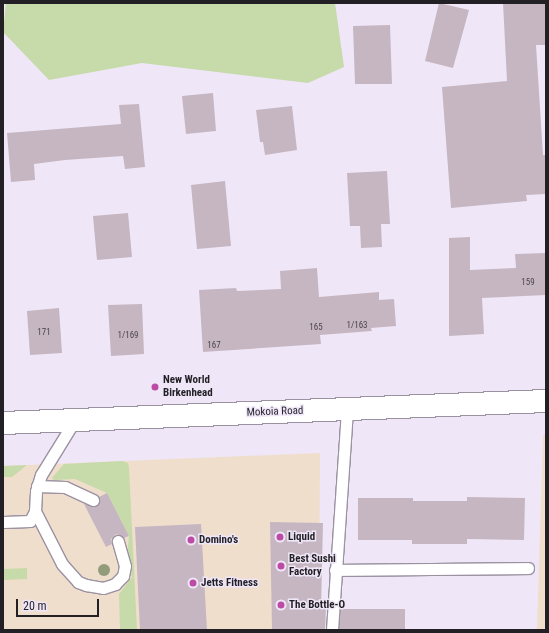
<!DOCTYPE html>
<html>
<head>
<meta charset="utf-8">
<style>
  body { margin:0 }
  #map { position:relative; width:549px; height:633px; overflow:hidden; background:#efe7f8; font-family:"Roboto Condensed",sans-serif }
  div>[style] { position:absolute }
  .commercial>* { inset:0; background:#f0decd }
  .green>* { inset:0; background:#c7daaa }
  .building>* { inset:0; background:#c5b6c2 }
  .roads { filter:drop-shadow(1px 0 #9a92a1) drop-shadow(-1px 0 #9a92a1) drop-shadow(0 1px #9a92a1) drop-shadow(0 -1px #9a92a1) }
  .service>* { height:11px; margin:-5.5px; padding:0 5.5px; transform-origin:5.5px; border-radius:5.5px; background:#fff }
  .secondary>* { height:22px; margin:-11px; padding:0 11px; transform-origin:11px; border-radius:11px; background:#fff }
  .trees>* { width:12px; height:12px; margin:-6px; border-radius:50%; background:#929b7a }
  .dots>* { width:11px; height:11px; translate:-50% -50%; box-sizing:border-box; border:2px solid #efe7f8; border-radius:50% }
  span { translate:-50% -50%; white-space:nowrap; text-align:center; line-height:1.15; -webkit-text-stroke:3px #efe7f8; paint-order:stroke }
  .number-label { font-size:9px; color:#4b454c }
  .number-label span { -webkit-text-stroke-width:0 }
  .poi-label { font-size:11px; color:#221f25; font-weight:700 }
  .left { translate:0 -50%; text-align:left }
  .street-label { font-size:11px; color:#221f25 }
  .frame { position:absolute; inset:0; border:4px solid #221f25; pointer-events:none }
  .scale { position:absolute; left:16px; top:599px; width:83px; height:18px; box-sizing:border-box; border:2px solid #221f25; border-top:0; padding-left:5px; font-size:12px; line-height:14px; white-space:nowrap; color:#221f25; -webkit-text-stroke:3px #efe7f8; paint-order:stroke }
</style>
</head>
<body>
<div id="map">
  <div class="commercial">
    <i style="clip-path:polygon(546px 434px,546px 630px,537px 630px,543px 435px)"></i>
    <i style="clip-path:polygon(320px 453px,319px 630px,3px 630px,3px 466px)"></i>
  </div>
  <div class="green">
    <i style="clip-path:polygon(6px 3px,335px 3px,344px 67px,308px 83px,142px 63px,49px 80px,3px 32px)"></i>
    <i style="clip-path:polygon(122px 461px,128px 463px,129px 468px,137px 630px,120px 630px,119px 594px,132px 577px,127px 556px,129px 536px,107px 493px,75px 479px,54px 480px,52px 478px,64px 464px)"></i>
    <i style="clip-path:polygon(27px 465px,12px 477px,3px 477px,3px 466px)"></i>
    <i style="clip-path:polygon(27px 568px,27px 579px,3px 580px,3px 569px)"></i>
  </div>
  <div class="building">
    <i style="clip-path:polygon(439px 3px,469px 10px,453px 68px,425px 61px)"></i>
    <i style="clip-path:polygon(503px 3px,546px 3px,546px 45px,536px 45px,543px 155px,546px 155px,546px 194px,526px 195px,527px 201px,451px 208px,442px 87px,507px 81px)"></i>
    <i style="clip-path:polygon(390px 25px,392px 84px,355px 84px,353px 26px)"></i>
    <i style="clip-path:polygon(213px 93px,216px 131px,186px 134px,182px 96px)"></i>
    <i style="clip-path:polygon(139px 104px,145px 167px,125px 169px,123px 156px,65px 160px,34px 164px,35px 180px,11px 182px,7px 133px,121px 124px,119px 105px)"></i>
    <i style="clip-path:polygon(292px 106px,297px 150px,265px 155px,263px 142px,260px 142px,256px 110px)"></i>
    <i style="clip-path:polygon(387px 171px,390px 224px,381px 224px,382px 247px,361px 248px,360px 226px,350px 226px,347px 173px)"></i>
    <i style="clip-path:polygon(225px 181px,231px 246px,197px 249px,191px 185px)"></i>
    <i style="clip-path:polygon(128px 213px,132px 257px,97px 260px,93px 216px)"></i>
    <i style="clip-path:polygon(470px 237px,470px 270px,516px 268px,515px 254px,546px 253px,546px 295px,482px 298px,484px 334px,449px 336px,449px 238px)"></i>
    <i style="clip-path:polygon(317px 268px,319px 297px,379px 292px,379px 300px,394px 299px,396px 326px,371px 328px,372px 331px,320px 335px,321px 344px,203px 352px,199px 290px,236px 288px,237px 291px,281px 289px,280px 271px)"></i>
    <i style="clip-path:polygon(142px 304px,144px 354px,111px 356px,108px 305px)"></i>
    <i style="clip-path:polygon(59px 308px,62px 353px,30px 355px,27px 311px)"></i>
    <i style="clip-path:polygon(107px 493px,129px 536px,124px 538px,116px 534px,111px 539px,112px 544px,106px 547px,84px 504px,97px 506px,99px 497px)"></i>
    <i style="clip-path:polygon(467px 497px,525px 498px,524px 540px,467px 539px,467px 544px,412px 544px,412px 540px,358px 540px,358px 498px,413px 498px,413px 501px,467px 501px)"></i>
    <i style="clip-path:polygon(270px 522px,323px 523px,321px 609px,326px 609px,325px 630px,272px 630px)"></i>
    <i style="clip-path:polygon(201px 524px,207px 630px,140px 630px,135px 527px)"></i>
    <i style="clip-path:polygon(340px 609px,405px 609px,405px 630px,339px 630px)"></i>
  </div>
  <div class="roads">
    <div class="service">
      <i style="left:37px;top:486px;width:28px;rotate:2deg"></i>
      <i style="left:65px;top:487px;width:31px;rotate:25deg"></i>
      <i style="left:35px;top:511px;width:59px;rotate:63deg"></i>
      <i style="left:62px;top:564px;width:24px;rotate:48deg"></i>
      <i style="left:78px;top:582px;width:9px;rotate:21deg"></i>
      <i style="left:86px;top:585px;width:17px;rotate:10deg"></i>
      <i style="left:103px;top:588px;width:13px;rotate:-18deg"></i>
      <i style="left:115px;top:584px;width:11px;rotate:-45deg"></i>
      <i style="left:123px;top:576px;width:10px;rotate:-79deg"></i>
      <i style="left:125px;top:566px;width:26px;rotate:-106deg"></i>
      <i style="left:3px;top:522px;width:27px;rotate:-2deg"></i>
      <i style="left:30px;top:521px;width:11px;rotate:-63deg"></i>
      <i style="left:35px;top:511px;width:20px;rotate:-87deg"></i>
      <i style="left:36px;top:491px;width:17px;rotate:-73deg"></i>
      <i style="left:41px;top:475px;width:65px;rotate:-58.3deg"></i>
      <i style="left:335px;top:570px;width:193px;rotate:-0.6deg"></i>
      <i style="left:332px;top:630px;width:222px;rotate:-86.1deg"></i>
    </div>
    <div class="secondary">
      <i style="left:3px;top:423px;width:543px;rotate:-2.32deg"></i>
    </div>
  </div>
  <div class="trees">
    <i style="left:104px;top:570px"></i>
  </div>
  <div class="dots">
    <i style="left:155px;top:387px;background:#bd4ba5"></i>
    <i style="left:280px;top:537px;background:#bd4ba5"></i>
    <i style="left:191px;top:540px;background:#bd4ba5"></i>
    <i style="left:281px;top:566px;background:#bd4ba5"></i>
    <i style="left:193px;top:583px;background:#bd4ba5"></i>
    <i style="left:281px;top:605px;background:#bd4ba5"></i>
  </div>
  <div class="number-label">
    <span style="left:528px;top:282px">159</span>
    <span style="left:357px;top:325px">1/163</span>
    <span style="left:316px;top:327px">165</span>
    <span style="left:44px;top:332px">171</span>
    <span style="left:128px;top:335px">1/169</span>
    <span style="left:214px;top:345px">167</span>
  </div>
  <div class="poi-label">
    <span class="left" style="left:163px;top:387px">New World<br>Birkenhead</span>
    <span class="left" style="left:288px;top:537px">Liquid</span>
    <span class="left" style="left:199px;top:540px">Domino's</span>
    <span class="left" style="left:289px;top:566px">Best Sushi<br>Factory</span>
    <span class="left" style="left:201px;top:583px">Jetts Fitness</span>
    <span class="left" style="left:289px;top:605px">The Bottle-O</span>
  </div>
  <div class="street-label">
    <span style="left:275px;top:412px;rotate:-2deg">Mokoia Road</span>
  </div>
  <div class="frame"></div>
  <div class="scale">20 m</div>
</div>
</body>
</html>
